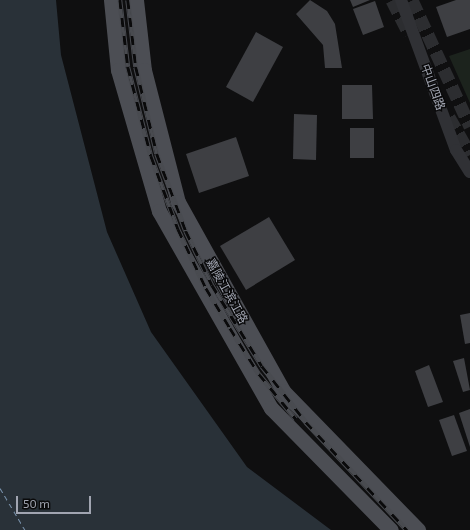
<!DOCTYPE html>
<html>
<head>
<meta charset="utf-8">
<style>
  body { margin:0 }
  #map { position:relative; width:470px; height:530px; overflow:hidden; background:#0f0f10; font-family:"Exo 2","Noto Sans SC",sans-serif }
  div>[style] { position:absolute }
  .green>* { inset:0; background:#1c231d }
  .water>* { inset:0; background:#293138 }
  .ferry>* { height:1px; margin-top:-0.5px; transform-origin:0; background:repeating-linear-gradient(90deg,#7891ab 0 5px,transparent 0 9px) }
  .building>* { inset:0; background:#3e3f43 }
  .secondary-tunnel>* { height:13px; margin-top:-6.5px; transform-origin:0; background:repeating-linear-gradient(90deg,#2c2d30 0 13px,transparent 0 19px) }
  .tertiary>* { height:12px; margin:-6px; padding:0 6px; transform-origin:6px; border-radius:6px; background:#303135 }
  .primary>* { height:15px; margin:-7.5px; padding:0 7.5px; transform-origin:7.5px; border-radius:7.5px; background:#4c4e54 }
  .rail>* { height:4.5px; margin-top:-2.25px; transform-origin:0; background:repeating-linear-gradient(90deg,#0a0a0b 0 9px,#494b50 0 18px); box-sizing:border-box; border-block:1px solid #494b50 }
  span { translate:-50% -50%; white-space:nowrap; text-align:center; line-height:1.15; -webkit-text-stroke:3px #0a0a0b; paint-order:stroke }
  .street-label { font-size:12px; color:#a1a5b1 }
  .scale { position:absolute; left:16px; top:496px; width:75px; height:18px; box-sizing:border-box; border:2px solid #a1a5b1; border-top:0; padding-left:5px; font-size:12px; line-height:14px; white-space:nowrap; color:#a1a5b1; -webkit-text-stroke:3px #0a0a0b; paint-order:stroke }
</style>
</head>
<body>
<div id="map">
  <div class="green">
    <i style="clip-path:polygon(470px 49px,470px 103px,449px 56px)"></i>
  </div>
  <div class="water">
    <i style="clip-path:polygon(0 0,56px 0,61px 55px,107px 232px,151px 332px,247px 467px,331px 530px,0 530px)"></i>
  </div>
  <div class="ferry">
    <i style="left:0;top:488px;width:49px;rotate:59.2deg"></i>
  </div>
  <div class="building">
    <i style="clip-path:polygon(310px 0,327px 11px,335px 24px,342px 68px,325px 68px,323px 45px,296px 14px)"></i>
    <i style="clip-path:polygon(350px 0,370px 0,353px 7px)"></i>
    <i style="clip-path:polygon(456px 0,470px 0,470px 29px,447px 37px,436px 7px)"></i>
    <i style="clip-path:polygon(375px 1px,384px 27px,363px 35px,353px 9px)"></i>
    <i style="clip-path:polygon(256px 32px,283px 47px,253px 102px,226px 87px)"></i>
    <i style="clip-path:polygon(342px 85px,372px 85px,373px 119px,342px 119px)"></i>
    <i style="clip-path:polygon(294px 114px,317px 115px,316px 160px,293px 159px)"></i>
    <i style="clip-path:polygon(350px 128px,374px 128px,374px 158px,350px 158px)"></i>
    <i style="clip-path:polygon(236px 137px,249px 176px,199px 193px,186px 154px)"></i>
    <i style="clip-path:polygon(269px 217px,295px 260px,246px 290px,220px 246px)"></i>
    <i style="clip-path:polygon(470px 313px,470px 343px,465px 344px,460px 315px)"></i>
    <i style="clip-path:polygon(464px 358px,470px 390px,463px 392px,453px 361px)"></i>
    <i style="clip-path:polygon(429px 365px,443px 402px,428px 407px,415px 371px)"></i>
    <i style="clip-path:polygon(470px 409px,470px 447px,459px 413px)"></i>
    <i style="clip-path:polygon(454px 415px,467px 451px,452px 456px,439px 420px)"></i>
  </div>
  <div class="secondary-tunnel">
    <i style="left:392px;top:0;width:38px;rotate:63deg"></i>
    <i style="left:412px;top:0;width:139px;rotate:65.3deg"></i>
    <i style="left:449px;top:117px;width:43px;rotate:60.4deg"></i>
  </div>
  <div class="tertiary">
    <i style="left:401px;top:0;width:160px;rotate:69.9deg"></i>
    <i style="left:456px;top:150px;width:26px;rotate:58deg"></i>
  </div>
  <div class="primary">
    <i style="left:111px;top:0;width:70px;rotate:84.3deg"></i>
    <i style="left:118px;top:70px;width:147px;rotate:73.8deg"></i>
    <i style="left:159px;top:211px;width:227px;rotate:60.4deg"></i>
    <i style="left:271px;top:408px;width:171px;rotate:45.5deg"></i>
    <i style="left:136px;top:0;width:70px;rotate:83.5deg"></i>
    <i style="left:144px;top:70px;width:136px;rotate:75.6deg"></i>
    <i style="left:178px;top:202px;width:216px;rotate:60.9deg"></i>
    <i style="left:283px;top:391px;width:194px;rotate:45.8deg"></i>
  </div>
  <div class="rail">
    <i style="left:120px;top:0;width:67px;rotate:83.2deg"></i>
    <i style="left:128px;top:67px;width:92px;rotate:75.5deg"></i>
    <i style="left:151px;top:156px;width:78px;rotate:69.7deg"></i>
    <i style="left:178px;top:229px;width:65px;rotate:64.6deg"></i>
    <i style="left:206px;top:288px;width:47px;rotate:59deg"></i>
    <i style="left:230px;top:328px;width:54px;rotate:57.8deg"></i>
    <i style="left:259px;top:374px;width:58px;rotate:50.6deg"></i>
    <i style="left:128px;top:0;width:67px;rotate:83.2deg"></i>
    <i style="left:136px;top:67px;width:89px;rotate:76.4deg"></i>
    <i style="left:157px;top:154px;width:82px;rotate:69.4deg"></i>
    <i style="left:186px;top:231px;width:60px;rotate:64.3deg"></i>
    <i style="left:212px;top:285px;width:95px;rotate:58.3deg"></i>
    <i style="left:262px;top:366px;width:71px;rotate:51.8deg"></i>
    <i style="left:306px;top:422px;width:148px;rotate:46.9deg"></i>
  </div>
  <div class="street-label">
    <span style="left:433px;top:87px;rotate:70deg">中山四路</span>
    <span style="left:227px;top:291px;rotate:61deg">嘉陵江滨江路</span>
  </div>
  <div class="scale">50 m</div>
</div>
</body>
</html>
